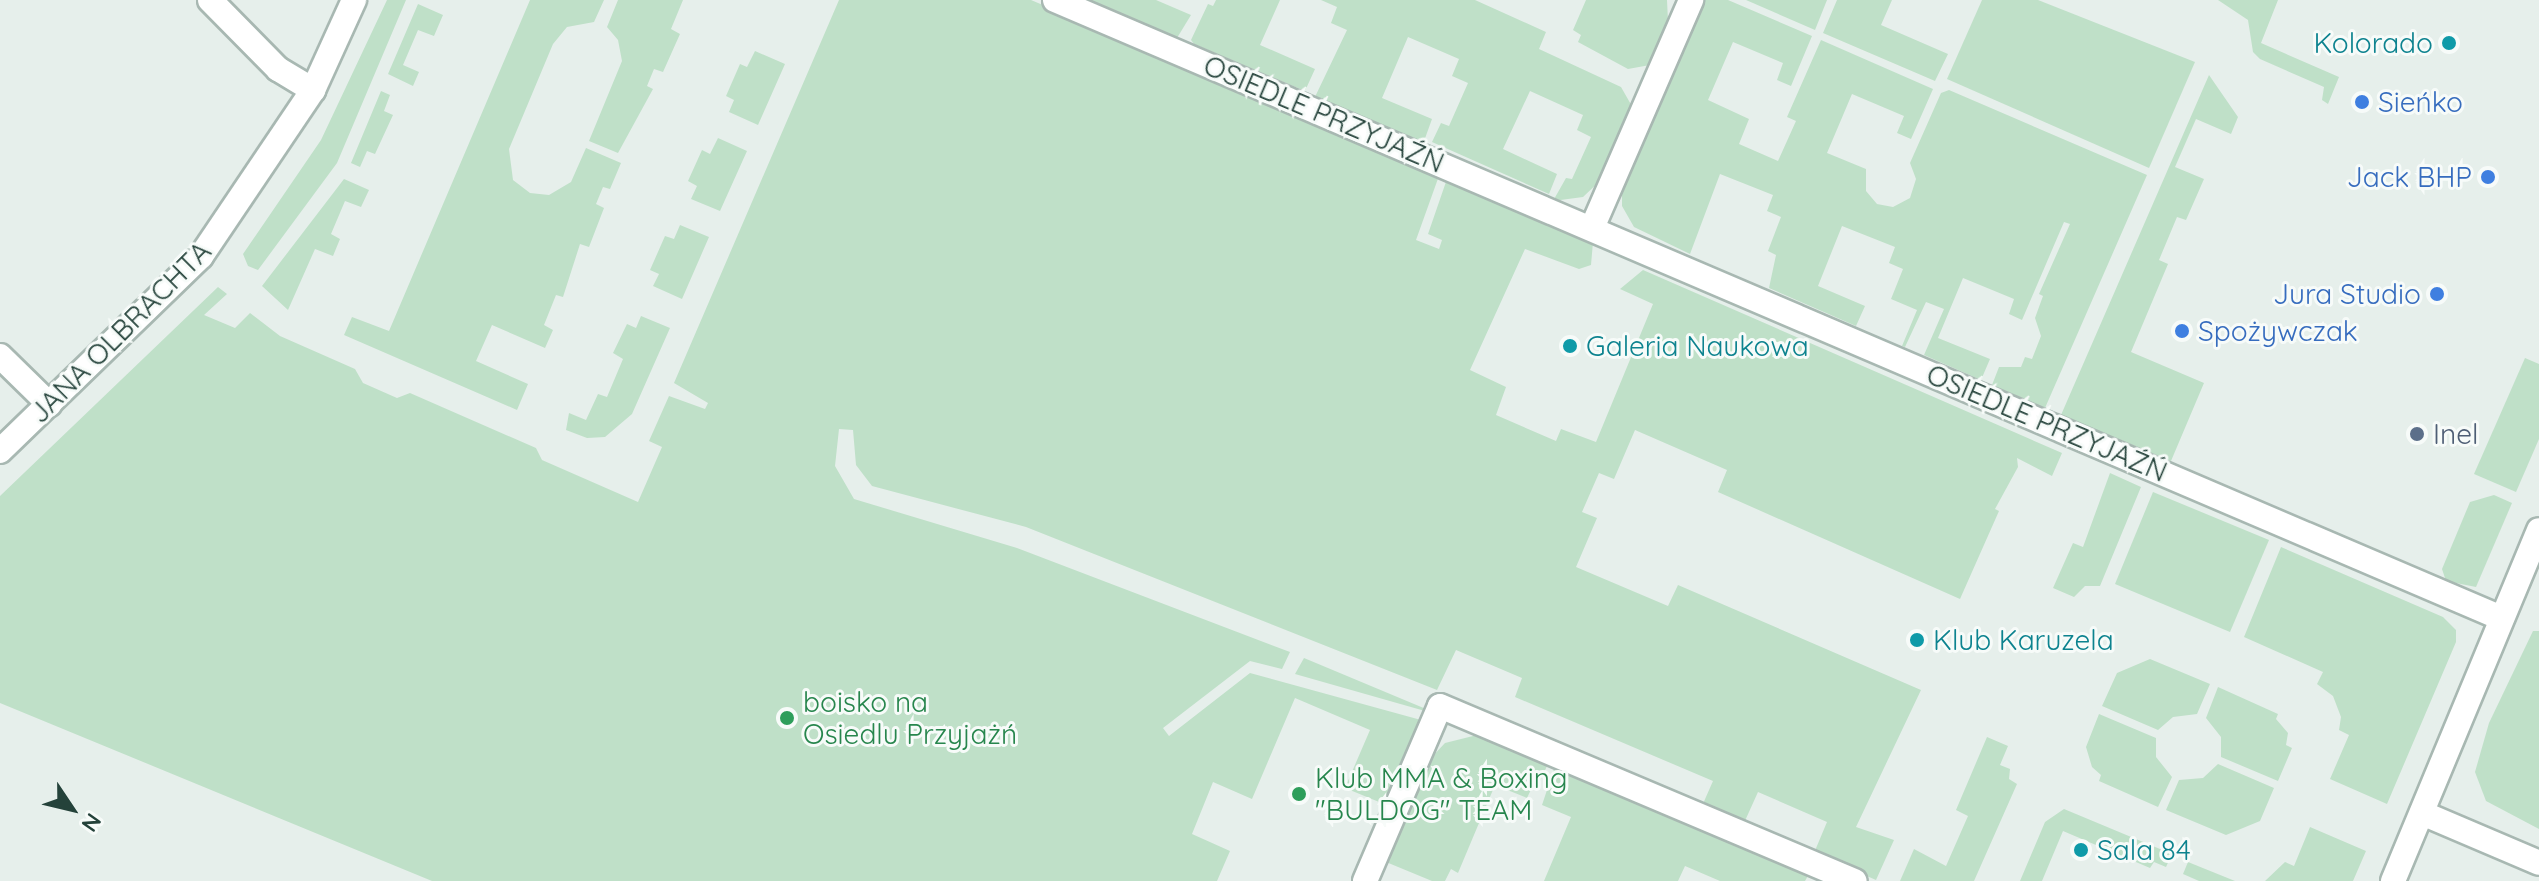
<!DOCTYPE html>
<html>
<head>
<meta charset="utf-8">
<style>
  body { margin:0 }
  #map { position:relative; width:2539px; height:881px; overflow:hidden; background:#e6efeb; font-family:Quicksand,sans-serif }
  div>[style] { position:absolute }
  .green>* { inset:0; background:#bfe0c8 }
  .roads { filter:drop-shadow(2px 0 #a8b8b2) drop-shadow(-2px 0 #a8b8b2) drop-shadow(0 2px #a8b8b2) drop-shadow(0 -2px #a8b8b2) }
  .street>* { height:24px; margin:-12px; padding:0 12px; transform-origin:12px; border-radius:12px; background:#fff }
  .dots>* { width:22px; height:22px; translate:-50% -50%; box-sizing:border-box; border:4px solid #f7fbf9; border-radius:50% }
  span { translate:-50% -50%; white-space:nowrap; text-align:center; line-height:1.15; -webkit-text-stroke:6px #f7fbf9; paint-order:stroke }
  .culture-label { font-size:28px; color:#0d838f }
  .right { translate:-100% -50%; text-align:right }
  .left { translate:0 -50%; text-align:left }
  .shop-label { font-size:28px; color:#366cbe }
  .street-label { font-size:28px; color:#24423a }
  .service-label { font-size:28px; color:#4e5e75 }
  .leisure-label { font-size:28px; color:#27864d }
  .north { position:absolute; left:32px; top:769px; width:80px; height:80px; -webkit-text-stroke:6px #f7fbf9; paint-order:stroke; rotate:125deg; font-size:22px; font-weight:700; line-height:32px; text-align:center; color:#24423a }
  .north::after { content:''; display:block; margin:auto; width:28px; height:36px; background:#24423a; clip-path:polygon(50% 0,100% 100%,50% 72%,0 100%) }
</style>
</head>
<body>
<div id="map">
  <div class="green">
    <i style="clip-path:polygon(387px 0,406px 0,337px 163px,258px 270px,248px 266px,243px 254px,321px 140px)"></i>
    <i style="clip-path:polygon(530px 0,604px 0,594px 22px,567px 27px,553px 44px,509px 149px,513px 180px,530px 193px,549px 195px,571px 182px,586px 148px,621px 163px,610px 189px,603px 187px,596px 204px,604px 208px,589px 247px,580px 244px,563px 297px,556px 295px,544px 325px,553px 330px,545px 348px,492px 325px,476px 361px,528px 384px,517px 410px,344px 335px,352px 317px,389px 331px)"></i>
    <i style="clip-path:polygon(618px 0,683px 0,671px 29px,680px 34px,663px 72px,654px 69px,647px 86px,653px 89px,618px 153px,589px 141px,622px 61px,618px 40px,607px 27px)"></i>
    <i style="clip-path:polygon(839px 0,1031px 0,1440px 173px,1416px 240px,1439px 249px,1442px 240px,1428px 234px,1448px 176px,1593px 242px,1591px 265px,1579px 269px,1525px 249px,1470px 370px,1506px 387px,1496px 415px,1556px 441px,1561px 429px,1596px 442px,1653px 304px,1620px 289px,1643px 270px,2062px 453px,2052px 476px,2017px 458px,2018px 467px,1995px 509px,1999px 511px,1960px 599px,1718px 492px,1727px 470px,1635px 430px,1614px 479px,1599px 473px,1582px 512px,1597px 518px,1576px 567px,1668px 606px,1678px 585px,1921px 690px,1856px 827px,1894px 840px,1876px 880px,1814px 853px,1827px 822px,1758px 792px,1744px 823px,1702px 806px,1713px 781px,1515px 697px,1522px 678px,1456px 650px,1437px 690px,1026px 527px,872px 486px,856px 465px,853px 430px,839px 429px,835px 466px,854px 499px,1017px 548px,1290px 652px,1282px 669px,1250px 661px,1163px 728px,1169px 736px,1250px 673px,1421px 720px,1384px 804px,1345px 788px,1370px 730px,1295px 698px,1252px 799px,1213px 782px,1192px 834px,1230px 851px,1217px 881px,432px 881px,0 703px,0 496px,218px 287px,227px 294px,204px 315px,235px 328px,250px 313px,280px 336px,355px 369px,363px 383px,397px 398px,410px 393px,536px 448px,542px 460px,638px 502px,662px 447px,649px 441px,669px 396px,705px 409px,708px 403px,674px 383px)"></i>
    <i style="clip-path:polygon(1089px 0,1156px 0,1191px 15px,1177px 38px)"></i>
    <i style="clip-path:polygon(1216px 0,1280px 0,1260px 45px,1315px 69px,1305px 91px,1194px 44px,1191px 40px,1208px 4px,1213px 6px)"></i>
    <i style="clip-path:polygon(1321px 0,1475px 0,1546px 32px,1539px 49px,1621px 87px,1633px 108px,1602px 179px,1583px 197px,1553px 201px,1566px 178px,1572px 179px,1591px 137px,1577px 130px,1583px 115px,1530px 91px,1503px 149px,1557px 174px,1549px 194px,1432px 142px,1441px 123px,1449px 126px,1468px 83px,1452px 76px,1459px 59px,1408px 37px,1382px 98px,1432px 119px,1423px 144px,1314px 99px,1347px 30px,1331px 23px,1337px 7px)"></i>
    <i style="clip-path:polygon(1586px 0,1667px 0,1668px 21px,1650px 65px,1628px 69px,1578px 42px,1581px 35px,1573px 30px)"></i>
    <i style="clip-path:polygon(1702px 0,1728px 0,1812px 36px,1791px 86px,1777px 80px,1783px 63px,1733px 42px,1708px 100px,1749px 119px,1739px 144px,1778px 161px,1796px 121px,1787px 117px,1821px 40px,1933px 89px,1911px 139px,1897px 133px,1904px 116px,1852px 94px,1827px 153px,1866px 169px,1866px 191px,1877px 204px,1893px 207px,1910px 198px,1916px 179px,1910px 163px,1941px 93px,1949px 90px,2147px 175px,2045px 408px,1992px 385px,1999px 367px,2021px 367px,2025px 357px,2032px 359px,2041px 336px,2035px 318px,2043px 296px,2039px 294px,2070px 224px,2064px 222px,2022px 320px,2009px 314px,2014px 299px,1963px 278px,1938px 338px,1990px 359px,1981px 380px,1924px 355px,1944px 309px,1926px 302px,1905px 347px,1902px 346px,1917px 310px,1891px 299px,1903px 269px,1889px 263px,1895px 247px,1842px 226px,1818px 286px,1865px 306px,1856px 326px,1769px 288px,1776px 255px,1768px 251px,1781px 217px,1767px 211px,1773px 195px,1720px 174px,1690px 254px,1634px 227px,1622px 206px,1622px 191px)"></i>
    <i style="clip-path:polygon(1746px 0,1827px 0,1815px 30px)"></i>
    <i style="clip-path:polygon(1837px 0,1892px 0,1881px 25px,1948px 54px,1935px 81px,1823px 33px)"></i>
    <i style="clip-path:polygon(1982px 0,2038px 0,2195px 62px,2149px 168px,1947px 79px)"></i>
    <i style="clip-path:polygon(2218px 0,2278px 0,2261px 43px,2339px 77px,2328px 104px,2322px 100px,2324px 87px,2260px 59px,2253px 52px,2248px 20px)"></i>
    <i style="clip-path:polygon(418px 4px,443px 15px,434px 36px,418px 30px,403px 65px,419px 72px,413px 86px,388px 74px)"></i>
    <i style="clip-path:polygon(755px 51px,785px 64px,758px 125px,729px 112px,734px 100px,726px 96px,740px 64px,747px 67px)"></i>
    <i style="clip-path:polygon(2209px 75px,2238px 117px,2231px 134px,2196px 119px,2175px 167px,2204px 179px,2186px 220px,2177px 217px,2159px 260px,2168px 264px,2131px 352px,2204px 383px,2171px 461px,2061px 415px)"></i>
    <i style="clip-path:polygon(381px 91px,390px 95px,384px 111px,393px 115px,375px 154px,367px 151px,360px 167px,351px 163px)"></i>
    <i style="clip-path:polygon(718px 138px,747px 151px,720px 211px,691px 199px,697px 186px,688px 181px,702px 150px,710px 154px)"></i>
    <i style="clip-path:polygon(344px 179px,369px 190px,361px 207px,345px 201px,331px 234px,340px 239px,333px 256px,315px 249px,288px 310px,262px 286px)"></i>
    <i style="clip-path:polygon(680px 225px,709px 237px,682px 299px,653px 286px,659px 274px,650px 270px,665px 236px,674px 239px)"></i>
    <i style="clip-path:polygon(641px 316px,670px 328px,632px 414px,605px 437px,587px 438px,566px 430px,569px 413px,586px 420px,598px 394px,607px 397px,623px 359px,613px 353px,627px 324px,636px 328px)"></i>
    <i style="clip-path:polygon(2525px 358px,2539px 364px,2539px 439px,2516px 492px,2474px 474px)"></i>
    <i style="clip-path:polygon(2110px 473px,2141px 487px,2100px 586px,2085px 586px,2074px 597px,2053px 588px,2073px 543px,2083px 547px)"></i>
    <i style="clip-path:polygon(2153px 492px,2269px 540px,2230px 632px,2115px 584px)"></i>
    <i style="clip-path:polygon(2494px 495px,2512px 503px,2476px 587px,2446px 581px,2442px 569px,2470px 502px)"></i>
    <i style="clip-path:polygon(2281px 547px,2443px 617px,2456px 630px,2456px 642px,2387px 804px,2330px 779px,2349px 735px,2339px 730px,2341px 717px,2333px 696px,2317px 684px,2323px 672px,2244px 637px)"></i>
    <i style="clip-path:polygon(2533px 631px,2539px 631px,2539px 829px,2486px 801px,2475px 772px,2489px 723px)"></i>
    <i style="clip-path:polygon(1304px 658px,1426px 709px,1425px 711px,1295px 674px)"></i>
    <i style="clip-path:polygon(2150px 659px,2210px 684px,2197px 714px,2173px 717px,2158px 730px,2102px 706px,2117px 673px)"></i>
    <i style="clip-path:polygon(2218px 687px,2278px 714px,2276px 719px,2288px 733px,2286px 745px,2292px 748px,2278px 781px,2221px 757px,2221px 737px,2206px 718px)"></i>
    <i style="clip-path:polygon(2099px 714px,2156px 738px,2156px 757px,2172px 777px,2158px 807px,2099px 781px,2101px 775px,2092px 767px,2086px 747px)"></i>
    <i style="clip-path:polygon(1477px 735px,1548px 764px,1540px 781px,1536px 779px,1527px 798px,1495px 785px,1458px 873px,1451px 869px,1445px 881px,1432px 881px,1386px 862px,1429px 760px,1445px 743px)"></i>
    <i style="clip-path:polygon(1987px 737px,2008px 746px,2000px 765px,2010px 769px,2009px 779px,2017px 784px,1974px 881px,1900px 881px,1914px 849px,1946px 866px,1968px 816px,1956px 810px)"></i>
    <i style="clip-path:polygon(2218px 764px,2274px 788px,2260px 821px,2226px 835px,2166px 810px,2179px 780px,2203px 778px)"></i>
    <i style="clip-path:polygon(1555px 766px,1809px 874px,1805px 881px,1720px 881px,1685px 866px,1678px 881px,1544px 881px,1571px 817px,1542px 805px)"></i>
    <i style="clip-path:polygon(2064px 809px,2172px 854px,2166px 867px,2154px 862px,2150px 868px,2063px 831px,2042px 881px,2020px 881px,2045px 822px)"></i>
    <i style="clip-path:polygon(2310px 827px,2366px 851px,2353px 881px,2265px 881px,2285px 862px,2294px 866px)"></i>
    <i style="clip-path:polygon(2188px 862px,2235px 881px,2199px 881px,2183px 874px)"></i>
  </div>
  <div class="roads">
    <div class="street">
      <i style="left:210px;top:0;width:97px;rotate:45.4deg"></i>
      <i style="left:278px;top:69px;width:41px;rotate:31deg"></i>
      <i style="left:1055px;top:0;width:1573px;rotate:23.14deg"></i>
      <i style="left:1592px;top:228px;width:249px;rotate:-66.5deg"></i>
      <i style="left:0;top:356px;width:69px;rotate:44.4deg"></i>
      <i style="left:0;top:451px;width:280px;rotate:-44.1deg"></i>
      <i style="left:201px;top:256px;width:200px;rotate:-56deg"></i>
      <i style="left:313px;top:90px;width:99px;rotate:-65.5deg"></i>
      <i style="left:2422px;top:813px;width:127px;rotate:23.1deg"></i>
      <i style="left:1365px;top:881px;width:190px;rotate:-66.8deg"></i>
      <i style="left:1440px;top:706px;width:450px;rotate:22.9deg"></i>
      <i style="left:2393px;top:881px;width:380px;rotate:-67.4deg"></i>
    </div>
  </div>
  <div class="dots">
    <i style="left:2449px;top:43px;background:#0f9aa8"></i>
    <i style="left:2362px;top:102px;background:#3f7fe0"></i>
    <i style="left:2488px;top:177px;background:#3f7fe0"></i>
    <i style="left:2437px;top:294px;background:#3f7fe0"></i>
    <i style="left:2182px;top:331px;background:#3f7fe0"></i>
    <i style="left:1570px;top:346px;background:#0f9aa8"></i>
    <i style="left:2417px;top:434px;background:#5c6f8a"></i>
    <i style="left:1917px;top:640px;background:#0f9aa8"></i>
    <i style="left:787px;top:718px;background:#2e9e5b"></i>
    <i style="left:1299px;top:794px;background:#2e9e5b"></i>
    <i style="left:2081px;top:850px;background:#0f9aa8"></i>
  </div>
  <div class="culture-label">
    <span class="right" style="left:2433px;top:43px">Kolorado</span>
    <span class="left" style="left:1586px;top:346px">Galeria Naukowa</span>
    <span class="left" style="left:1933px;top:640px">Klub Karuzela</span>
    <span class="left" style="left:2097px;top:850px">Sala 84</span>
  </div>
  <div class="shop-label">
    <span class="left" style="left:2378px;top:102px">Sieńko</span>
    <span class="right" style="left:2472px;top:177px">Jack BHP</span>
    <span class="right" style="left:2421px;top:294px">Jura Studio</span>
    <span class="left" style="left:2198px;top:331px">Spożywczak</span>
  </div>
  <div class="street-label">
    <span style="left:1324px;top:114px;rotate:23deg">OSIEDLE PRZYJAŹŃ</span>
    <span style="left:120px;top:332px;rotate:-45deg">JANA OLBRACHTA</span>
    <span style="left:2047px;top:423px;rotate:23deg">OSIEDLE PRZYJAŹŃ</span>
  </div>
  <div class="service-label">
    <span class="left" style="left:2433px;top:434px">Inel</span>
  </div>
  <div class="leisure-label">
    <span class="left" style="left:803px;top:718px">boisko na<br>Osiedlu Przyjażń</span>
    <span class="left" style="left:1315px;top:794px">Klub MMA &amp; Boxing<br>"BULDOG" TEAM</span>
  </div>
  <div class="north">N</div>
</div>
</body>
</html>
